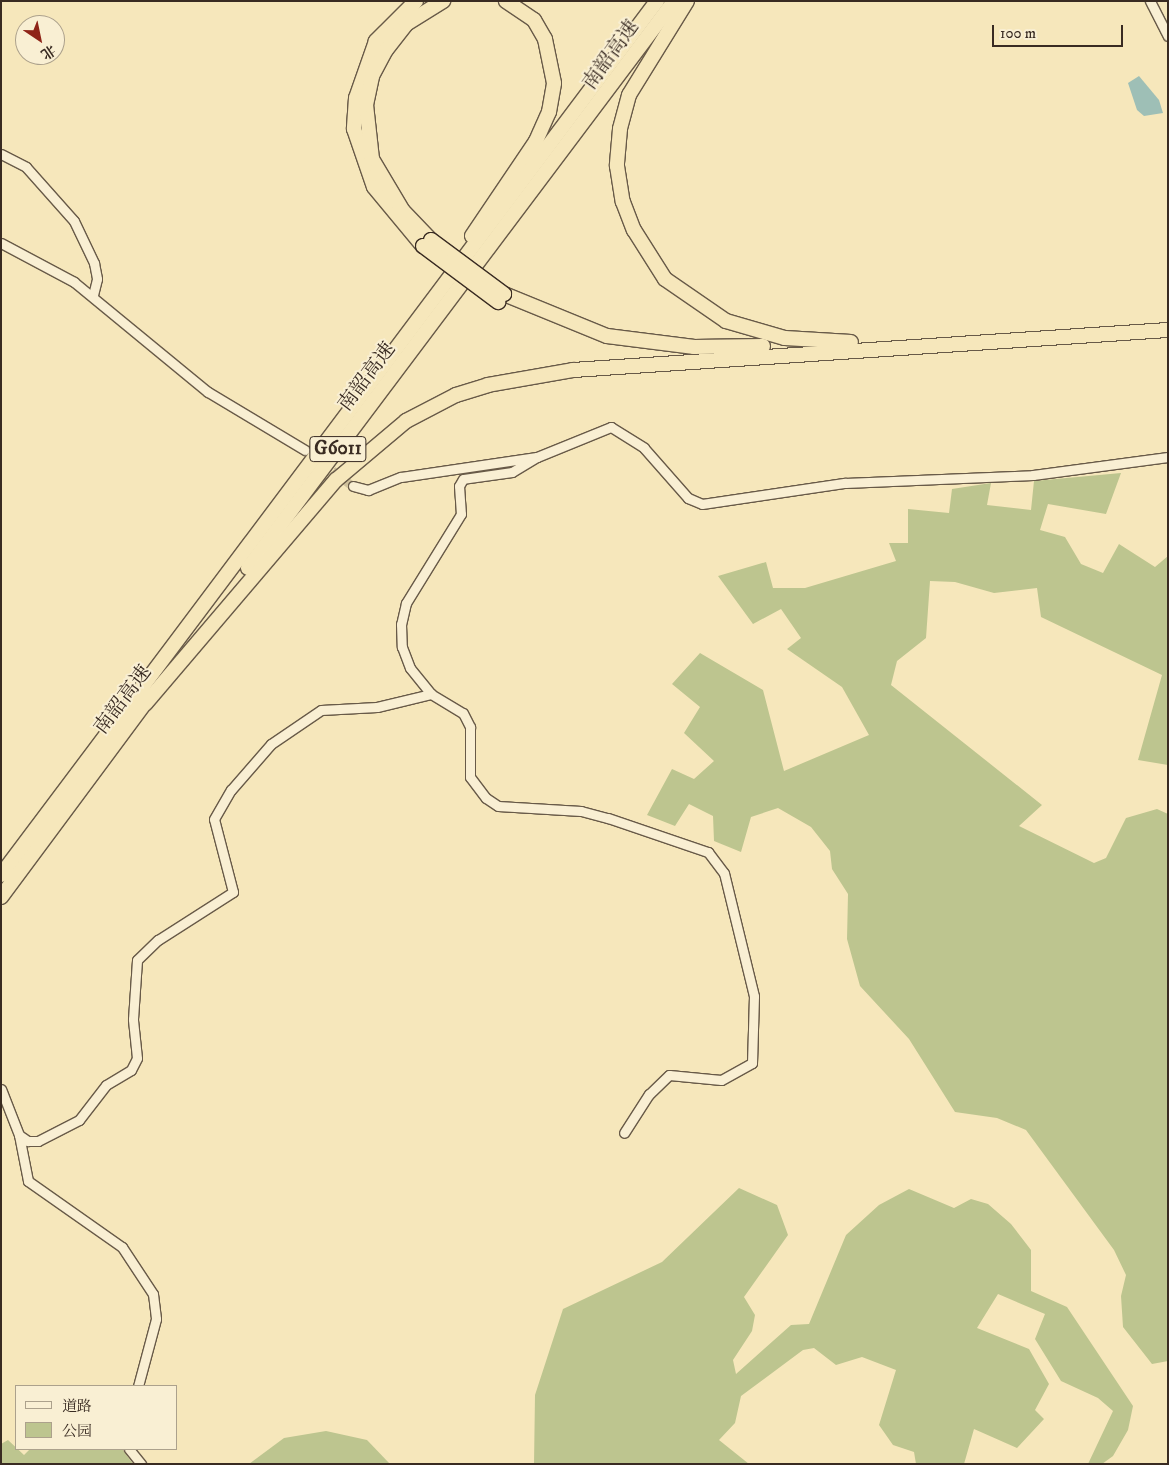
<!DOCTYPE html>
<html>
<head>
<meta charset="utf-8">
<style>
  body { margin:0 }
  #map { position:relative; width:1169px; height:1465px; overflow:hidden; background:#f6e7bb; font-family:"IM FELL DW Pica","Noto Serif SC",serif }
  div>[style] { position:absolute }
  .green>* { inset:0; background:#bdc58f }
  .water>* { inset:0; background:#9ebfb6 }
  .stream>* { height:2.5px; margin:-1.25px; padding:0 1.25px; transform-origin:1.25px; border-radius:1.25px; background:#9ebfb6 }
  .minor-tunnel>* { height:9px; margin-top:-4.5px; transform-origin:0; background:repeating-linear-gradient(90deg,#d0c19c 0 9px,transparent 0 13.5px) }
  .roads { filter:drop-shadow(1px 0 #685a48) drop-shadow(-1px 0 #685a48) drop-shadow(0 1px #685a48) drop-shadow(0 -1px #685a48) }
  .minor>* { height:9px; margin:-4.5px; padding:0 4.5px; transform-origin:4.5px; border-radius:4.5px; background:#f9efd3 }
  .highway>* { height:14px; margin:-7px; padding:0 7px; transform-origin:7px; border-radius:7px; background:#f6e7bb }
  .bridges { filter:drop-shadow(1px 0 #392b22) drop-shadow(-1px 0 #392b22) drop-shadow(0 1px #392b22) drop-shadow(0 -1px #392b22) }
  .highway-bridge>* { height:14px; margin:-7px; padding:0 7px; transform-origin:7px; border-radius:7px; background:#f6e7bb }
  span { translate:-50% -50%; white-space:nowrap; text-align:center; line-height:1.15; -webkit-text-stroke:4px #f9efd3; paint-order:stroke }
  .shield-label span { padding:1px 4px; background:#f9efd3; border:1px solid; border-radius:4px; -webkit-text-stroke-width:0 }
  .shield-label { font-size:19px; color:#392b22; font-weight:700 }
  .street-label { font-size:20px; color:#392b22 }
  .frame { position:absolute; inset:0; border:2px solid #392b22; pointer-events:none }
  .legend { position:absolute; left:15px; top:1385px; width:162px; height:65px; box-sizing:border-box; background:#f9efd3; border:1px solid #aca18c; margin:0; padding:6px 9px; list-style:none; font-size:15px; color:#392b22 }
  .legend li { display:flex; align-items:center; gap:10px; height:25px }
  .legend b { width:25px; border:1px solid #aca18c }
  .north { position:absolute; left:15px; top:15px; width:50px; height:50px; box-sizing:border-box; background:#f9efd3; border:1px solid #aca18c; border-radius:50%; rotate:146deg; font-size:14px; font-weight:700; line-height:20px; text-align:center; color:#392b22 }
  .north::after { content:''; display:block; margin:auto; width:18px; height:22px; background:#8f2418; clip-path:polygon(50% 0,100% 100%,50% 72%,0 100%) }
  .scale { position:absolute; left:992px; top:25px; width:131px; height:22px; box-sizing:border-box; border:2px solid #392b22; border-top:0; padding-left:6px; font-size:15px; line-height:18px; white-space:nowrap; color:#392b22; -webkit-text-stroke:4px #f9efd3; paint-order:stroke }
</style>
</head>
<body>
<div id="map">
  <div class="green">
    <i style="clip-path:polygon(1121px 473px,1106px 514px,1048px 504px,1040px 530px,1065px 537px,1081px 564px,1103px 573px,1119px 544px,1155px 567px,1168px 556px,1168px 765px,1138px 760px,1162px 675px,1041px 617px,1037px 588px,994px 593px,955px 582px,930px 581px,926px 638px,897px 661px,891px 685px,1042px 805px,1019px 826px,1094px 863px,1106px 858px,1126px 818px,1157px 809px,1168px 814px,1168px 1361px,1152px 1364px,1123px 1327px,1121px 1296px,1126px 1275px,1114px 1250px,1026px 1130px,997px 1118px,955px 1112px,909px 1039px,860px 986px,847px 939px,848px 894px,832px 869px,830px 851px,811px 827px,778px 808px,751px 817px,741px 852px,714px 841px,713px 816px,689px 804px,675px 826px,647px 815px,672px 769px,694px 779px,714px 761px,684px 733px,700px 707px,672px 684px,700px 653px,763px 690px,784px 771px,869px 735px,842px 687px,787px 649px,801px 638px,781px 609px,753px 624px,718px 576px,766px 562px,773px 588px,805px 588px,896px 561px,889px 543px,908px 543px,908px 509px,949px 513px,952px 489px,991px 483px,987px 505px,1031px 510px,1034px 481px)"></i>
    <i style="clip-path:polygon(739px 1188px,777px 1205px,788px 1235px,744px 1297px,755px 1315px,752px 1331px,733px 1360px,736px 1374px,791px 1325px,809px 1324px,846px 1235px,879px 1205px,909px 1189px,954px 1208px,971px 1199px,988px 1204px,1011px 1224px,1031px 1250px,1031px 1291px,1067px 1307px,1133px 1406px,1128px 1430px,1113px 1456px,1102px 1464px,1088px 1464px,1113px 1411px,1098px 1398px,1061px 1381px,1035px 1339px,1045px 1314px,998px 1294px,977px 1328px,1029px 1349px,1049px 1384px,1035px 1410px,1044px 1419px,1017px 1448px,974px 1429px,964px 1464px,916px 1464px,914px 1452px,893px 1445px,879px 1425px,896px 1370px,862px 1357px,836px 1365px,814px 1348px,803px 1350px,741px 1396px,735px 1423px,719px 1440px,749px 1464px,534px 1464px,535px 1395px,563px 1309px,662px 1262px)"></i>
    <i style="clip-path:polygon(326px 1431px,367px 1440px,390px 1464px,249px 1464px,284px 1438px)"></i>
    <i style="clip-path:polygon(8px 1440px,24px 1455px,30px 1449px,122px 1449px,133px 1464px,1px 1464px,1px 1444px)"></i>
  </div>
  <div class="water">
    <i style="clip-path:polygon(1139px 76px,1159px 100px,1163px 113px,1144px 116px,1137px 110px,1128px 83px)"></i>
  </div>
  <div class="stream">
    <i style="left:304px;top:1px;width:26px"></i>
  </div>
  <div class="minor-tunnel">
    <i style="left:322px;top:462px;width:39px;rotate:38deg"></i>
  </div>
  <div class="roads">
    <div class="minor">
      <i style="left:1150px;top:1px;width:39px;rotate:63deg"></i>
      <i style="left:1px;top:154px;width:28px;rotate:27deg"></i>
      <i style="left:26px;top:167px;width:72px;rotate:48.4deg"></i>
      <i style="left:74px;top:221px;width:47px;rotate:64.5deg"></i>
      <i style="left:94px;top:263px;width:16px;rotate:79deg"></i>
      <i style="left:97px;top:279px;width:16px;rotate:104deg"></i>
      <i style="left:1px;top:243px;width:83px;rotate:28.1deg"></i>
      <i style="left:74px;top:282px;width:173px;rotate:39.4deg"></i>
      <i style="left:208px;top:392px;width:113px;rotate:30.9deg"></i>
      <i style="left:537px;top:457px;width:29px;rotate:149deg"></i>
      <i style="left:512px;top:472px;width:49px;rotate:171.9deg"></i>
      <i style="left:463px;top:479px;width:8px;rotate:120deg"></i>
      <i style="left:459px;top:486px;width:28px;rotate:86deg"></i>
      <i style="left:461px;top:514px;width:105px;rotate:121.7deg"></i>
      <i style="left:406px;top:603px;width:22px;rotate:103deg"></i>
      <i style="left:401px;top:624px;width:23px;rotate:88deg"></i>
      <i style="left:402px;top:647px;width:22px;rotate:69deg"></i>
      <i style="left:410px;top:668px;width:33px;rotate:51deg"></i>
      <i style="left:431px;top:694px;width:37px;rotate:31deg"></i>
      <i style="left:463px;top:713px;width:16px;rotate:63deg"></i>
      <i style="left:470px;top:727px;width:50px;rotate:90deg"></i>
      <i style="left:470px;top:777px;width:26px;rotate:53deg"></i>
      <i style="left:486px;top:798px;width:14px;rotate:34deg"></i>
      <i style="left:498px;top:806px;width:83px;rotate:3.4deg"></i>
      <i style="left:581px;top:811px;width:28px;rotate:15deg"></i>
      <i style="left:608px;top:818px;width:106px;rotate:18.8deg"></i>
      <i style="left:708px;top:852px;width:26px;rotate:53deg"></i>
      <i style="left:724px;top:873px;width:127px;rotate:76.3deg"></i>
      <i style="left:754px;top:996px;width:67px;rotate:91.7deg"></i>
      <i style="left:752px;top:1063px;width:35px;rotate:151deg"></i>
      <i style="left:721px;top:1080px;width:52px;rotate:-174.5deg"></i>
      <i style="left:669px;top:1075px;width:28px;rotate:136deg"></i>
      <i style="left:649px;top:1094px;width:46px;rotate:122.7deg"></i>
      <i style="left:353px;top:486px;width:16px;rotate:15deg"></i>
      <i style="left:368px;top:490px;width:35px;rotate:-22deg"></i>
      <i style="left:401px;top:477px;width:137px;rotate:-8.4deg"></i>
      <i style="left:537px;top:457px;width:80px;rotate:-22.1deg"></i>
      <i style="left:611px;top:427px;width:39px;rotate:32deg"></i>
      <i style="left:644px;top:448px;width:67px;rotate:48.7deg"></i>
      <i style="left:688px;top:498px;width:15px;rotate:23deg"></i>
      <i style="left:702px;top:504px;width:145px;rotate:-8.4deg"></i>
      <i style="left:845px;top:483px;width:188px;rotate:-2.4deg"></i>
      <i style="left:1033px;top:475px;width:136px;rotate:-7.6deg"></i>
      <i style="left:1px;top:1089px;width:49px;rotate:68.6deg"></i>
      <i style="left:19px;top:1135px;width:11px;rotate:34deg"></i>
      <i style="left:28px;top:1141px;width:10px"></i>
      <i style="left:38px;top:1141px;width:46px;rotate:-27.1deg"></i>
      <i style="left:79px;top:1120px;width:44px;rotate:-52.4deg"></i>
      <i style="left:106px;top:1085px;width:29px;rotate:-31deg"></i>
      <i style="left:131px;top:1070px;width:13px;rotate:-63deg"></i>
      <i style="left:137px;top:1058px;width:39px;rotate:-96deg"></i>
      <i style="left:133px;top:1019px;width:59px;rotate:-86.1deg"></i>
      <i style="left:137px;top:960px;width:29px;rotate:-44deg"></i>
      <i style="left:158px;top:940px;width:89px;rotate:-32.6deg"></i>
      <i style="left:233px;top:892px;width:75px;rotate:-104.6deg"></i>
      <i style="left:214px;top:819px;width:34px;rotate:-60deg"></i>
      <i style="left:231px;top:790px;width:61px;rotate:-49deg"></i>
      <i style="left:271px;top:744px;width:60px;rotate:-34.2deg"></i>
      <i style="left:321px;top:710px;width:56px;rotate:-3.1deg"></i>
      <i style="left:377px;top:707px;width:56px;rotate:-13.5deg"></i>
      <i style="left:19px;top:1135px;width:47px;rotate:78.9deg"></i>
      <i style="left:28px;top:1181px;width:115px;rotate:35.1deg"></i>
      <i style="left:122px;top:1247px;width:56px;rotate:56.6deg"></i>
      <i style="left:153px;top:1294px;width:25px;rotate:83deg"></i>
      <i style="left:156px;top:1319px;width:69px;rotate:105deg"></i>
      <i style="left:129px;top:1449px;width:19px;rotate:51deg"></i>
    </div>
    <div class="highway">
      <i style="left:416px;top:1px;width:57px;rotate:135deg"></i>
      <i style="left:376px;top:41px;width:60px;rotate:109.3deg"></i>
      <i style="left:356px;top:98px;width:31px;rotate:94deg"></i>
      <i style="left:354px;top:129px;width:61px;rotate:71deg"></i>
      <i style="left:374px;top:187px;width:77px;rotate:50.3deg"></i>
      <i style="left:687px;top:1px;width:110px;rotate:121.7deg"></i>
      <i style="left:629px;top:95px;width:35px;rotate:105deg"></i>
      <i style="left:620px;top:129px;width:37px;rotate:95deg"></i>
      <i style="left:617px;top:166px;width:36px;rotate:81deg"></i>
      <i style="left:623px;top:202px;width:30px;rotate:69deg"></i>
      <i style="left:634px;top:230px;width:58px;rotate:57.7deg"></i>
      <i style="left:665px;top:279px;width:74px;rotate:34.5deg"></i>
      <i style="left:726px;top:321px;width:61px;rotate:16.1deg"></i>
      <i style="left:785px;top:338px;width:66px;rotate:3.5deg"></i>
      <i style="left:472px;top:236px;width:115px;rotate:-56deg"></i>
      <i style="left:536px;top:141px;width:32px;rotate:-66deg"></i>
      <i style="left:549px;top:112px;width:29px;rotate:-80deg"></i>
      <i style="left:554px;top:83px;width:45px;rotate:-101.6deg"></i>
      <i style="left:545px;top:39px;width:22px;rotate:-120deg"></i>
      <i style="left:534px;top:20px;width:34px;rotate:-146deg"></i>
      <i style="left:431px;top:240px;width:40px;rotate:-134deg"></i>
      <i style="left:403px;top:211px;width:61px;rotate:-120.8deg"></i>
      <i style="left:372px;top:159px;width:54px;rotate:-96.3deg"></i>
      <i style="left:366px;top:105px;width:30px;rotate:-78deg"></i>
      <i style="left:372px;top:76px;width:30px;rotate:-62deg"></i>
      <i style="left:386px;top:50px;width:33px;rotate:-52deg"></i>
      <i style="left:406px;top:24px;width:44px;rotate:-31.9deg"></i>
      <i style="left:504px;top:294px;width:111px;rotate:22.2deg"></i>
      <i style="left:607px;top:336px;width:88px;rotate:7.2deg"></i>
      <i style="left:694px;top:347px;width:69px;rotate:-0.8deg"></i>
      <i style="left:248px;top:568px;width:709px;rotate:-53.08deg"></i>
      <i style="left:146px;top:703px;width:293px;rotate:-49.6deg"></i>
      <i style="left:336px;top:480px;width:92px;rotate:-40.1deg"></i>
      <i style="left:406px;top:421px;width:56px;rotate:-27.5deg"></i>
      <i style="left:456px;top:395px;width:34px;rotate:-17deg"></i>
      <i style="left:488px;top:385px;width:86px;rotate:-10deg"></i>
      <i style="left:573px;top:370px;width:596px;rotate:-3.85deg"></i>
      <i style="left:1px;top:875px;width:1093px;rotate:-53.11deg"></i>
      <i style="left:1px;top:897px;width:252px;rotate:-53.4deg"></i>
    </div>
  </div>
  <div class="bridges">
    <div class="highway-bridge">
      <i style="left:431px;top:240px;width:91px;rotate:36.5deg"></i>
      <i style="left:423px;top:246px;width:94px;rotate:36.7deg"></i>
    </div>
  </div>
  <div class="shield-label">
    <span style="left:338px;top:449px">G6011</span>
  </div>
  <div class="street-label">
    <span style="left:611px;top:55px;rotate:-54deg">南韶高速</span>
    <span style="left:367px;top:377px;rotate:-53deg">南韶高速</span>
    <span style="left:123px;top:700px;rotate:-53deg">南韶高速</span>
  </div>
  <div class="frame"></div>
  <ul class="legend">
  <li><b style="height:6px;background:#f9efd3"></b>道路</li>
  <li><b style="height:14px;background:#bdc58f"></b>公园</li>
  </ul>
  <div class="north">北</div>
  <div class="scale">100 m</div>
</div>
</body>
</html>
